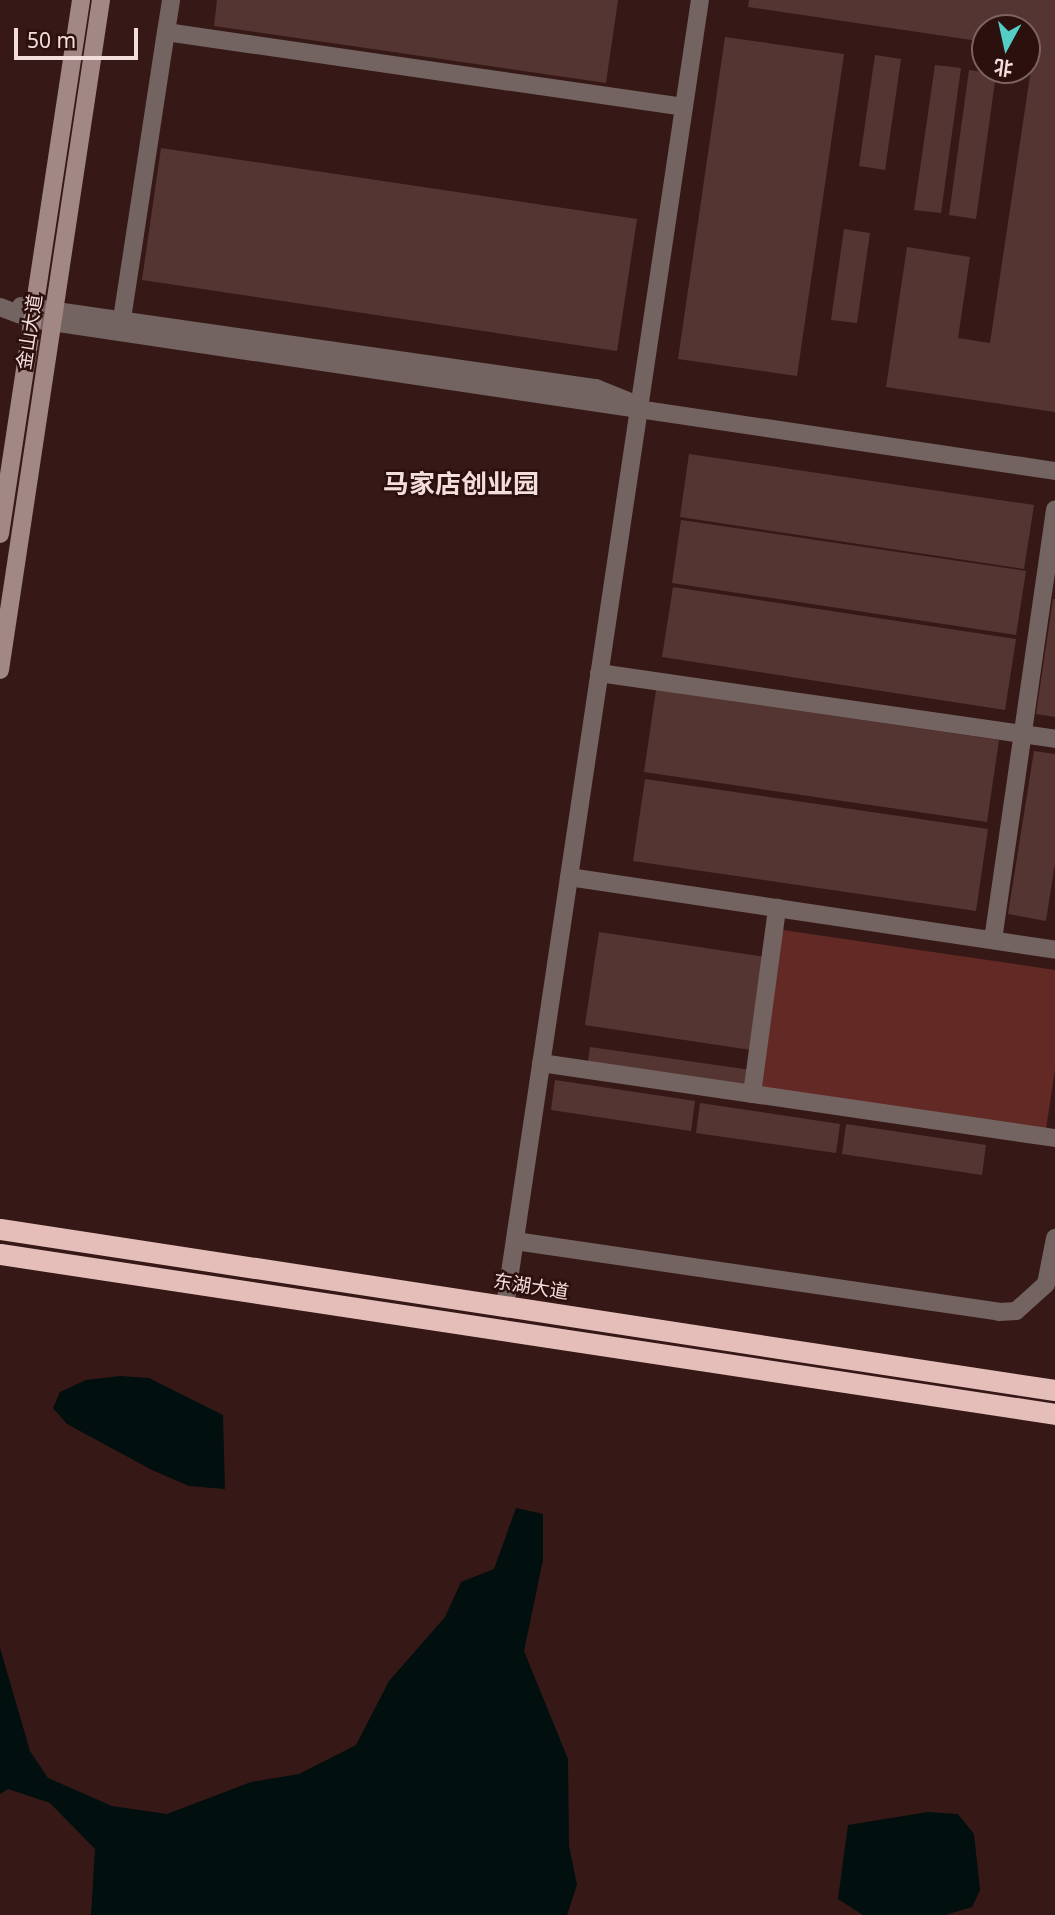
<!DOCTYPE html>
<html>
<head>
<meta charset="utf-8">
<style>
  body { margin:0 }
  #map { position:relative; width:1055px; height:1915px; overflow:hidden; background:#361917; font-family:"Noto Sans","Noto Sans SC",sans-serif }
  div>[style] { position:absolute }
  .green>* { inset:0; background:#632a25 }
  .water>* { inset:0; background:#010f0e }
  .building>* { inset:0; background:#553532 }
  .street>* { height:18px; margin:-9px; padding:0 9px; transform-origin:9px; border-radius:9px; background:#736361 }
  .secondary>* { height:18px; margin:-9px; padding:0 9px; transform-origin:9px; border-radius:9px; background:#a18885 }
  .highway>* { height:21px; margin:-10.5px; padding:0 10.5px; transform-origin:10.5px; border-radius:10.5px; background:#e5beb9 }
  span { translate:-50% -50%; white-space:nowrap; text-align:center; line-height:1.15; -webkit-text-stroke:5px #2c100e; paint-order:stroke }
  .street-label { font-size:19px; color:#f3dedc }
  .district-label { font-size:26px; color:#f3dedc; font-weight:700 }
  .north { position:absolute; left:971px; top:14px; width:70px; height:70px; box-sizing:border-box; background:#2c100e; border:2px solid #7c6260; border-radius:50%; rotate:188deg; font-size:19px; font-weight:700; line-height:28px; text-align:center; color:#f3dedc }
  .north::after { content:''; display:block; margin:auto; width:24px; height:32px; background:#54cdc7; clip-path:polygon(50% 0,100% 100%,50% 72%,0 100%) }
  .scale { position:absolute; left:14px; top:28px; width:124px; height:32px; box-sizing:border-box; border:4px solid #f3dedc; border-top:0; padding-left:9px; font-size:21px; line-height:24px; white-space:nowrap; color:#f3dedc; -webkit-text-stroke:5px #2c100e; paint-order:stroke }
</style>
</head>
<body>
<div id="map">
  <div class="green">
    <i style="clip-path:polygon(783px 930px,1055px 970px,1055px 1069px,1046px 1129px,760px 1087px)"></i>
  </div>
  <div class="water">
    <i style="clip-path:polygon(120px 1376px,149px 1378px,223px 1415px,225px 1489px,189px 1486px,152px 1470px,67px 1424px,53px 1408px,60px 1392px,86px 1380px)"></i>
    <i style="clip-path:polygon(516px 1508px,543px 1514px,543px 1560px,524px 1651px,568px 1759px,569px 1846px,577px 1885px,567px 1915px,91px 1915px,95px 1849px,50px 1803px,8px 1789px,0 1794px,0 1648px,30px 1751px,48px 1778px,112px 1806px,167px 1814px,251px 1782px,299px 1774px,356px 1745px,389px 1681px,445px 1617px,461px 1582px,494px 1569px)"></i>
    <i style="clip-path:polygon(928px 1812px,958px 1814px,974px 1834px,980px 1890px,972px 1907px,945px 1915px,863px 1915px,838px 1899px,848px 1825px)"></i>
  </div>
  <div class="building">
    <i style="clip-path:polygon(217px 0,618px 0,606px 83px,214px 26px)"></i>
    <i style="clip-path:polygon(749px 0,1055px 0,1055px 412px,886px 387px,907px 247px,970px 257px,958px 338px,990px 343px,1034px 49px,1027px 48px,1027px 28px,985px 28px,985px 42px,748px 7px)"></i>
    <i style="clip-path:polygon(725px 37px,844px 54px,797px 376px,678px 359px)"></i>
    <i style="clip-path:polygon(875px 55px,901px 59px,885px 170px,859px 166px)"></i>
    <i style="clip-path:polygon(935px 65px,961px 68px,941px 213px,914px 210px)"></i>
    <i style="clip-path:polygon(969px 70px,996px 74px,976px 219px,949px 215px)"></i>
    <i style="clip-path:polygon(161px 148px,637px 219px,617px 351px,142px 280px)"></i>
    <i style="clip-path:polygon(844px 229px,870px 233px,857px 323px,831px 320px)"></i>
    <i style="clip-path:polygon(689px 454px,1034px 505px,1024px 569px,680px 517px)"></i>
    <i style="clip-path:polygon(681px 520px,1026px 571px,1016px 635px,672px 583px)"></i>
    <i style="clip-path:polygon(673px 587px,1016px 639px,1005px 710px,662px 657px)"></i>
    <i style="clip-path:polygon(1053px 599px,1055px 599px,1055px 717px,1036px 714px)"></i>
    <i style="clip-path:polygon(656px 690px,999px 740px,987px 822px,644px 772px)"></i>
    <i style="clip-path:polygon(1034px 751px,1055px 754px,1055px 863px,1046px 921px,1008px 914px)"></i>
    <i style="clip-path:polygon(645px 779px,988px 829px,976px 911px,633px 861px)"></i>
    <i style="clip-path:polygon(599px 932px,765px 957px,751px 1050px,585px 1025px)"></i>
    <i style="clip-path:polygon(590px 1047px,751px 1070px,749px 1085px,588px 1062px)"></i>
    <i style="clip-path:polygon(555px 1080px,695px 1101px,691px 1131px,551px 1110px)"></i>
    <i style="clip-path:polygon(700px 1103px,840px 1124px,836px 1153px,696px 1133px)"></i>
    <i style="clip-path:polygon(846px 1124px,986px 1145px,982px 1175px,842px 1154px)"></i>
  </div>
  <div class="street">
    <i style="left:166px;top:32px;width:32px;rotate:-81deg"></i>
    <i style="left:21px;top:306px;width:581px;rotate:8.12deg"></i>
    <i style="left:596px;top:388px;width:42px;rotate:22.3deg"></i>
    <i style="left:0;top:307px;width:34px;rotate:21deg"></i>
    <i style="left:32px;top:319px;width:1034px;rotate:8.45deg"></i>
    <i style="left:120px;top:332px;width:304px;rotate:-81.3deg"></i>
    <i style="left:166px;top:32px;width:523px;rotate:8.24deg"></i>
    <i style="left:599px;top:673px;width:461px;rotate:8.2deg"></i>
    <i style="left:569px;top:877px;width:491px;rotate:8.5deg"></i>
    <i style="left:993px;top:940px;width:435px;rotate:-81.8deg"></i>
    <i style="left:541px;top:1063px;width:519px;rotate:8.3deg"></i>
    <i style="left:752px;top:1094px;width:188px;rotate:-82.3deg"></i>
    <i style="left:515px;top:1241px;width:489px;rotate:8.3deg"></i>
    <i style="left:999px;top:1312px;width:17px;rotate:-3deg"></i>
    <i style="left:1016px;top:1311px;width:40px;rotate:-42deg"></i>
    <i style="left:1046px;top:1284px;width:47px;rotate:-78.9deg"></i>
    <i style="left:505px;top:1306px;width:1320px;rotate:-81.51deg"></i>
  </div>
  <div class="secondary">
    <i style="left:0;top:534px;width:540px;rotate:-81.37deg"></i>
    <i style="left:0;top:670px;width:678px;rotate:-81.43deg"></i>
  </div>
  <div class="highway">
    <i style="left:0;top:1229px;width:1067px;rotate:8.68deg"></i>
    <i style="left:0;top:1254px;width:1067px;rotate:8.62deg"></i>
  </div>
  <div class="street-label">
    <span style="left:30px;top:332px;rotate:-81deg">金山大道</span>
    <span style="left:531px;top:1287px;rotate:9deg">东湖大道</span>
  </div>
  <div class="district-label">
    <span style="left:461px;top:484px">马家店创业园</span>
  </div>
  <div class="north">北</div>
  <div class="scale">50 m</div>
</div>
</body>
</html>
